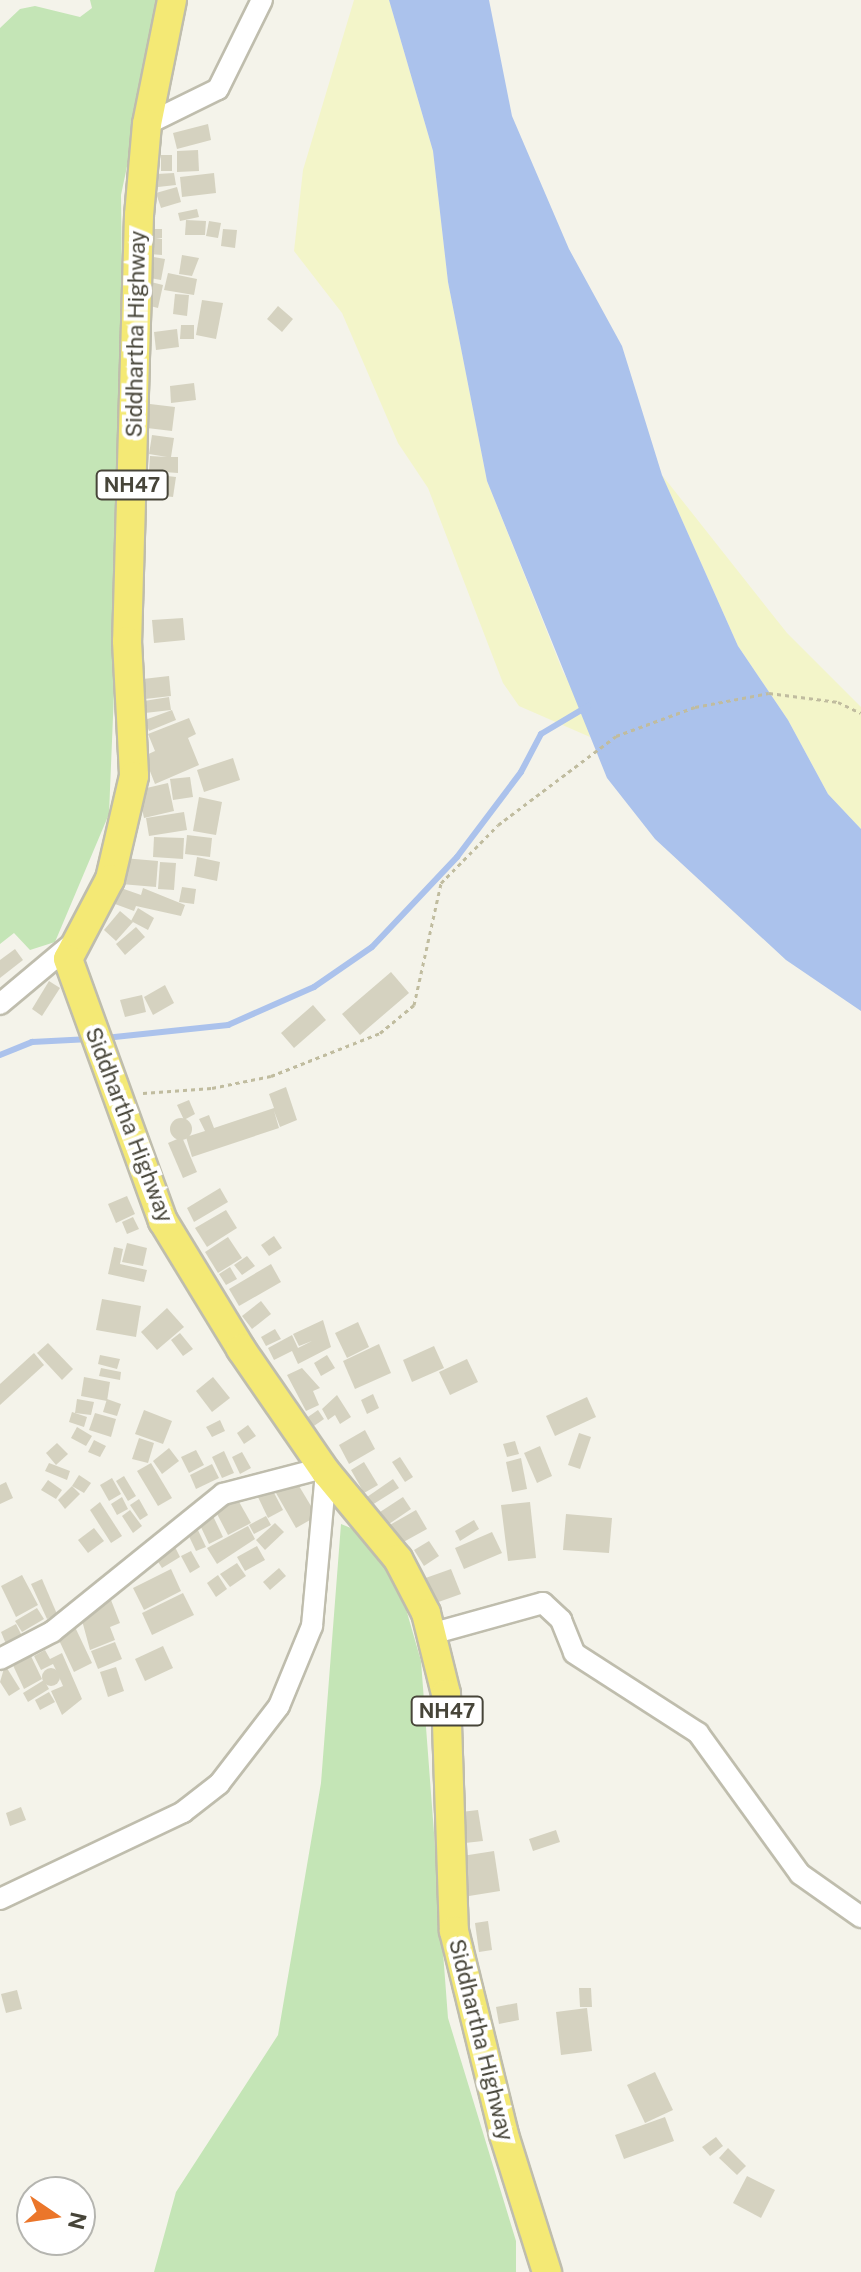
<!DOCTYPE html>
<html>
<head>
<meta charset="utf-8">
<style>
  body { margin:0 }
  #map { position:relative; width:861px; height:2272px; overflow:hidden; background:#f4f3ea; font-family:"Public Sans",sans-serif }
  div>[style] { position:absolute }
  .green>* { inset:0; background:#c4e5b6 }
  .sand>* { inset:0; background:#f3f5c9 }
  .water>* { inset:0; background:#abc2ec }
  .stream>* { height:6px; margin:-3px; padding:0 3px; transform-origin:3px; border-radius:3px; background:#abc2ec }
  .building>* { inset:0; background:#d5d2c0 }
  .round { border-radius:50% }
  .path>* { height:3px; margin-top:-1.5px; transform-origin:0; background:repeating-linear-gradient(90deg,#c0bc9f 0 4px,transparent 0 8px) }
  .roads { filter:drop-shadow(2px 0 #bfbdad) drop-shadow(-2px 0 #bfbdad) drop-shadow(0 2px #bfbdad) drop-shadow(0 -2px #bfbdad) }
  .minor>* { height:20px; margin:-10px; padding:0 10px; transform-origin:10px; border-radius:10px; background:#fff }
  .highway>* { height:28px; margin:-14px; padding:0 14px; transform-origin:14px; border-radius:14px; background:#f4e975 }
  span { translate:-50% -50%; white-space:nowrap; text-align:center; line-height:1.15; -webkit-text-stroke:8px #fff; paint-order:stroke }
  .shield-label span { padding:2px 6px; background:#fff; border:2px solid; border-radius:6px; -webkit-text-stroke-width:0 }
  .shield-label { font-size:20px; color:#474539; font-weight:700 }
  .street-label { font-size:22px; color:#474539 }
  .north { position:absolute; left:16px; top:2176px; width:80px; height:80px; box-sizing:border-box; background:#fff; border:2px solid #b5b5b0; border-radius:50%; rotate:103deg; font-size:22px; font-weight:700; line-height:32px; text-align:center; color:#474539 }
  .north::after { content:''; display:block; margin:auto; width:28px; height:36px; background:#eb762a; clip-path:polygon(50% 0,100% 100%,50% 72%,0 100%) }
</style>
</head>
<body>
<div id="map">
  <div class="green">
    <i style="clip-path:polygon(90px 0,162px 0,121px 195px,124px 450px,109px 814px,55px 942px,30px 950px,14px 933px,0 944px,0 28px,20px 9px,35px 6px,80px 17px,92px 8px)"></i>
    <i style="clip-path:polygon(341px 1524px,368px 1535px,400px 1588px,421px 1661px,448px 2018px,516px 2241px,516px 2272px,154px 2272px,176px 2192px,278px 2035px,321px 1783px)"></i>
  </div>
  <div class="sand">
    <i style="clip-path:polygon(354px 0,389px 0,433px 151px,448px 282px,487px 481px,563px 672px,584px 709px,590px 737px,519px 706px,503px 683px,428px 488px,398px 443px,342px 313px,294px 251px,303px 170px)"></i>
    <i style="clip-path:polygon(662px 475px,787px 633px,861px 707px,861px 829px,828px 794px,788px 720px,738px 646px)"></i>
  </div>
  <div class="water">
    <i style="clip-path:polygon(389px 0,489px 0,512px 116px,569px 249px,622px 346px,662px 475px,738px 646px,788px 720px,828px 794px,861px 829px,861px 1011px,786px 960px,655px 839px,607px 778px,487px 481px,448px 282px,433px 151px)"></i>
  </div>
  <div class="stream">
    <i style="left:105px;top:1038px;width:124px;rotate:-6deg"></i>
    <i style="left:228px;top:1025px;width:94px;rotate:-23.8deg"></i>
    <i style="left:314px;top:987px;width:70px;rotate:-34.6deg"></i>
    <i style="left:372px;top:947px;width:124px;rotate:-46.6deg"></i>
    <i style="left:457px;top:857px;width:106px;rotate:-53deg"></i>
    <i style="left:521px;top:772px;width:43px;rotate:-62.2deg"></i>
    <i style="left:541px;top:734px;width:55px;rotate:-30.8deg"></i>
    <i style="left:0;top:1055px;width:35px;rotate:-22deg"></i>
    <i style="left:32px;top:1042px;width:58px;rotate:-3deg"></i>
  </div>
  <div class="building">
    <i style="clip-path:polygon(208px 124px,211px 140px,177px 149px,173px 133px)"></i>
    <i style="clip-path:polygon(198px 150px,199px 171px,177px 172px,177px 151px)"></i>
    <i style="clip-path:polygon(161px 155px,172px 155px,172px 171px,161px 171px)"></i>
    <i style="clip-path:polygon(174px 173px,176px 185px,158px 187px,157px 174px)"></i>
    <i style="clip-path:polygon(214px 173px,216px 193px,182px 197px,180px 177px)"></i>
    <i style="clip-path:polygon(177px 187px,181px 202px,161px 208px,156px 193px)"></i>
    <i style="clip-path:polygon(197px 209px,199px 217px,180px 221px,178px 213px)"></i>
    <i style="clip-path:polygon(186px 220px,206px 221px,205px 235px,185px 235px)"></i>
    <i style="clip-path:polygon(209px 221px,221px 223px,218px 238px,206px 236px)"></i>
    <i style="clip-path:polygon(148px 229px,162px 229px,162px 238px,156px 238px,162px 239px,162px 255px,149px 254px)"></i>
    <i style="clip-path:polygon(223px 229px,237px 230px,235px 248px,221px 246px)"></i>
    <i style="clip-path:polygon(182px 255px,199px 258px,192px 276px,179px 274px)"></i>
    <i style="clip-path:polygon(148px 256px,165px 259px,161px 280px,144px 277px)"></i>
    <i style="clip-path:polygon(168px 273px,197px 279px,194px 295px,164px 290px)"></i>
    <i style="clip-path:polygon(151px 282px,163px 285px,158px 308px,146px 305px)"></i>
    <i style="clip-path:polygon(175px 294px,189px 295px,187px 316px,173px 314px)"></i>
    <i style="clip-path:polygon(202px 300px,223px 303px,216px 339px,196px 335px)"></i>
    <i style="clip-path:polygon(278px 306px,293px 319px,282px 332px,267px 319px)"></i>
    <i style="clip-path:polygon(181px 325px,194px 325px,194px 339px,180px 339px)"></i>
    <i style="clip-path:polygon(177px 329px,179px 347px,156px 350px,154px 332px)"></i>
    <i style="clip-path:polygon(194px 383px,196px 400px,171px 403px,170px 386px)"></i>
    <i style="clip-path:polygon(150px 404px,175px 407px,172px 431px,147px 428px)"></i>
    <i style="clip-path:polygon(152px 435px,174px 438px,171px 457px,178px 457px,178px 473px,149px 471px,150px 456px,167px 457px,149px 454px)"></i>
    <i style="clip-path:polygon(150px 474px,176px 477px,173px 497px,147px 494px)"></i>
    <i style="clip-path:polygon(183px 618px,185px 640px,154px 643px,152px 620px)"></i>
    <i style="clip-path:polygon(169px 676px,171px 696px,145px 699px,143px 679px)"></i>
    <i style="clip-path:polygon(169px 697px,171px 710px,145px 713px,144px 701px)"></i>
    <i style="clip-path:polygon(172px 710px,176px 720px,149px 731px,145px 720px)"></i>
    <i style="clip-path:polygon(189px 718px,196px 734px,188px 738px,199px 765px,155px 784px,144px 756px,155px 751px,148px 734px)"></i>
    <i style="clip-path:polygon(233px 758px,240px 780px,204px 792px,197px 770px)"></i>
    <i style="clip-path:polygon(190px 777px,193px 797px,173px 800px,170px 779px)"></i>
    <i style="clip-path:polygon(168px 783px,174px 811px,144px 818px,138px 790px)"></i>
    <i style="clip-path:polygon(199px 797px,222px 802px,216px 835px,193px 831px)"></i>
    <i style="clip-path:polygon(184px 812px,187px 830px,149px 836px,146px 818px)"></i>
    <i style="clip-path:polygon(187px 835px,212px 838px,210px 857px,185px 854px)"></i>
    <i style="clip-path:polygon(154px 837px,184px 838px,183px 859px,153px 857px)"></i>
    <i style="clip-path:polygon(197px 857px,220px 862px,217px 881px,194px 876px)"></i>
    <i style="clip-path:polygon(123px 858px,158px 861px,156px 887px,121px 884px)"></i>
    <i style="clip-path:polygon(160px 862px,176px 863px,174px 890px,158px 889px)"></i>
    <i style="clip-path:polygon(182px 887px,196px 889px,194px 904px,179px 902px)"></i>
    <i style="clip-path:polygon(121px 888px,141px 895px,143px 888px,185px 905px,181px 916px,136px 906px,134px 911px,115px 904px)"></i>
    <i style="clip-path:polygon(138px 908px,154px 918px,148px 930px,131px 921px)"></i>
    <i style="clip-path:polygon(120px 911px,133px 922px,116px 941px,104px 930px)"></i>
    <i style="clip-path:polygon(136px 927px,145px 937px,125px 955px,116px 944px)"></i>
    <i style="clip-path:polygon(15px 949px,23px 960px,0 978px,0 960px)"></i>
    <i style="clip-path:polygon(391px 972px,409px 993px,360px 1035px,342px 1014px)"></i>
    <i style="clip-path:polygon(49px 981px,60px 988px,42px 1016px,32px 1009px)"></i>
    <i style="clip-path:polygon(165px 985px,174px 1003px,153px 1015px,144px 997px)"></i>
    <i style="clip-path:polygon(142px 995px,146px 1012px,125px 1017px,120px 1000px)"></i>
    <i style="clip-path:polygon(313px 1005px,326px 1020px,294px 1048px,281px 1033px)"></i>
    <i style="clip-path:polygon(286px 1087px,297px 1120px,280px 1127px,274px 1111px,279px 1128px,192px 1157px,186px 1137px,205px 1131px,199px 1119px,209px 1115px,214px 1128px,274px 1108px,269px 1094px)"></i>
    <i style="clip-path:polygon(189px 1100px,195px 1114px,184px 1120px,177px 1105px)"></i>
    <i class="round" style="left:170px;top:1118px;width:22px;height:22px"></i>
    <i style="clip-path:polygon(182px 1137px,197px 1172px,183px 1178px,168px 1143px)"></i>
    <i style="clip-path:polygon(220px 1188px,228px 1202px,194px 1222px,187px 1208px)"></i>
    <i style="clip-path:polygon(127px 1196px,135px 1214px,116px 1223px,108px 1204px)"></i>
    <i style="clip-path:polygon(226px 1210px,237px 1228px,207px 1247px,195px 1228px)"></i>
    <i style="clip-path:polygon(133px 1217px,139px 1229px,127px 1234px,122px 1222px)"></i>
    <i style="clip-path:polygon(274px 1236px,282px 1248px,269px 1256px,261px 1245px)"></i>
    <i style="clip-path:polygon(228px 1237px,242px 1258px,218px 1273px,205px 1252px)"></i>
    <i style="clip-path:polygon(127px 1243px,147px 1248px,143px 1266px,122px 1262px)"></i>
    <i style="clip-path:polygon(114px 1247px,123px 1249px,120px 1264px,147px 1270px,144px 1282px,108px 1274px)"></i>
    <i style="clip-path:polygon(247px 1256px,255px 1266px,242px 1275px,234px 1265px)"></i>
    <i style="clip-path:polygon(271px 1264px,281px 1282px,239px 1306px,229px 1289px)"></i>
    <i style="clip-path:polygon(230px 1267px,237px 1279px,226px 1285px,219px 1274px)"></i>
    <i style="clip-path:polygon(102px 1299px,141px 1306px,136px 1337px,96px 1330px)"></i>
    <i style="clip-path:polygon(261px 1301px,271px 1314px,252px 1329px,242px 1316px)"></i>
    <i style="clip-path:polygon(167px 1308px,184px 1327px,157px 1350px,141px 1332px)"></i>
    <i style="clip-path:polygon(323px 1320px,331px 1347px,298px 1364px,292px 1351px,274px 1360px,268px 1348px,292px 1335px,298px 1348px,312px 1341px,299px 1346px,293px 1334px)"></i>
    <i style="clip-path:polygon(358px 1322px,369px 1347px,347px 1358px,335px 1333px)"></i>
    <i style="clip-path:polygon(275px 1329px,281px 1339px,266px 1346px,261px 1337px)"></i>
    <i style="clip-path:polygon(180px 1333px,193px 1349px,183px 1356px,171px 1340px)"></i>
    <i style="clip-path:polygon(48px 1343px,73px 1369px,62px 1380px,37px 1353px)"></i>
    <i style="clip-path:polygon(379px 1344px,391px 1373px,355px 1389px,343px 1361px)"></i>
    <i style="clip-path:polygon(434px 1346px,444px 1368px,412px 1382px,403px 1360px)"></i>
    <i style="clip-path:polygon(34px 1353px,44px 1365px,0 1405px,0 1384px)"></i>
    <i style="clip-path:polygon(100px 1355px,120px 1359px,117px 1369px,98px 1364px)"></i>
    <i style="clip-path:polygon(327px 1355px,335px 1368px,321px 1376px,314px 1363px)"></i>
    <i style="clip-path:polygon(467px 1359px,478px 1382px,450px 1395px,439px 1372px)"></i>
    <i style="clip-path:polygon(101px 1368px,121px 1372px,120px 1380px,99px 1376px)"></i>
    <i style="clip-path:polygon(302px 1368px,320px 1388px,313px 1391px,319px 1405px,306px 1411px,287px 1375px)"></i>
    <i style="clip-path:polygon(84px 1377px,110px 1382px,107px 1401px,81px 1396px)"></i>
    <i style="clip-path:polygon(213px 1377px,230px 1398px,212px 1412px,196px 1391px)"></i>
    <i style="clip-path:polygon(373px 1394px,379px 1408px,367px 1414px,361px 1400px)"></i>
    <i style="clip-path:polygon(337px 1395px,351px 1417px,340px 1424px,335px 1415px,328px 1420px,322px 1409px)"></i>
    <i style="clip-path:polygon(587px 1397px,596px 1417px,555px 1436px,546px 1416px)"></i>
    <i style="clip-path:polygon(77px 1399px,94px 1402px,91px 1415px,75px 1413px)"></i>
    <i style="clip-path:polygon(107px 1399px,121px 1404px,117px 1416px,103px 1412px)"></i>
    <i style="clip-path:polygon(144px 1410px,172px 1421px,163px 1444px,135px 1434px)"></i>
    <i style="clip-path:polygon(318px 1410px,324px 1419px,311px 1428px,305px 1419px)"></i>
    <i style="clip-path:polygon(72px 1412px,87px 1417px,84px 1427px,69px 1422px)"></i>
    <i style="clip-path:polygon(95px 1413px,116px 1419px,111px 1437px,89px 1430px)"></i>
    <i style="clip-path:polygon(220px 1420px,225px 1431px,212px 1437px,206px 1427px)"></i>
    <i style="clip-path:polygon(248px 1425px,256px 1436px,244px 1444px,237px 1433px)"></i>
    <i style="clip-path:polygon(77px 1427px,92px 1436px,86px 1446px,71px 1438px)"></i>
    <i style="clip-path:polygon(365px 1430px,375px 1449px,349px 1464px,339px 1445px)"></i>
    <i style="clip-path:polygon(579px 1433px,591px 1437px,580px 1469px,568px 1465px)"></i>
    <i style="clip-path:polygon(139px 1438px,154px 1443px,148px 1463px,132px 1459px)"></i>
    <i style="clip-path:polygon(94px 1440px,106px 1446px,100px 1457px,88px 1452px)"></i>
    <i style="clip-path:polygon(515px 1441px,519px 1454px,507px 1457px,503px 1444px)"></i>
    <i style="clip-path:polygon(57px 1443px,68px 1454px,56px 1465px,46px 1453px)"></i>
    <i style="clip-path:polygon(540px 1446px,552px 1476px,537px 1483px,524px 1453px)"></i>
    <i style="clip-path:polygon(169px 1448px,179px 1461px,162px 1474px,153px 1461px)"></i>
    <i style="clip-path:polygon(196px 1450px,204px 1465px,189px 1473px,181px 1457px)"></i>
    <i style="clip-path:polygon(224px 1451px,234px 1473px,222px 1478px,212px 1457px)"></i>
    <i style="clip-path:polygon(242px 1452px,251px 1468px,240px 1474px,232px 1457px)"></i>
    <i style="clip-path:polygon(400px 1457px,413px 1477px,405px 1482px,392px 1462px)"></i>
    <i style="clip-path:polygon(521px 1458px,527px 1489px,512px 1492px,506px 1462px)"></i>
    <i style="clip-path:polygon(364px 1462px,378px 1485px,364px 1493px,351px 1470px)"></i>
    <i style="clip-path:polygon(49px 1463px,70px 1471px,67px 1480px,45px 1471px)"></i>
    <i style="clip-path:polygon(151px 1463px,172px 1498px,158px 1506px,137px 1471px)"></i>
    <i style="clip-path:polygon(212px 1464px,219px 1478px,196px 1489px,190px 1475px)"></i>
    <i style="clip-path:polygon(79px 1475px,91px 1483px,84px 1493px,72px 1486px)"></i>
    <i style="clip-path:polygon(124px 1476px,136px 1496px,128px 1501px,116px 1481px)"></i>
    <i style="clip-path:polygon(112px 1478px,121px 1494px,109px 1501px,100px 1485px)"></i>
    <i style="clip-path:polygon(393px 1479px,399px 1488px,372px 1505px,367px 1497px)"></i>
    <i style="clip-path:polygon(48px 1480px,62px 1490px,56px 1499px,41px 1490px)"></i>
    <i style="clip-path:polygon(296px 1481px,317px 1516px,296px 1528px,276px 1493px)"></i>
    <i style="clip-path:polygon(6px 1482px,13px 1498px,0 1504px,0 1485px)"></i>
    <i style="clip-path:polygon(72px 1486px,80px 1494px,65px 1509px,58px 1500px)"></i>
    <i style="clip-path:polygon(271px 1487px,283px 1510px,268px 1518px,257px 1495px)"></i>
    <i style="clip-path:polygon(122px 1497px,128px 1509px,117px 1515px,111px 1504px)"></i>
    <i style="clip-path:polygon(403px 1497px,411px 1509px,389px 1524px,380px 1512px)"></i>
    <i style="clip-path:polygon(139px 1499px,148px 1515px,140px 1520px,130px 1505px)"></i>
    <i style="clip-path:polygon(238px 1500px,251px 1523px,228px 1535px,216px 1512px)"></i>
    <i style="clip-path:polygon(100px 1502px,122px 1536px,111px 1543px,90px 1510px)"></i>
    <i style="clip-path:polygon(530px 1502px,536px 1558px,508px 1561px,501px 1505px)"></i>
    <i style="clip-path:polygon(130px 1510px,142px 1526px,133px 1533px,122px 1516px)"></i>
    <i style="clip-path:polygon(416px 1510px,427px 1529px,398px 1545px,388px 1526px)"></i>
    <i style="clip-path:polygon(566px 1514px,612px 1518px,609px 1553px,563px 1550px)"></i>
    <i style="clip-path:polygon(213px 1516px,223px 1537px,209px 1544px,199px 1523px)"></i>
    <i style="clip-path:polygon(266px 1516px,271px 1525px,254px 1534px,249px 1525px)"></i>
    <i style="clip-path:polygon(474px 1520px,479px 1529px,460px 1541px,455px 1531px)"></i>
    <i style="clip-path:polygon(275px 1523px,284px 1532px,265px 1550px,256px 1540px)"></i>
    <i style="clip-path:polygon(196px 1526px,206px 1547px,196px 1551px,186px 1530px)"></i>
    <i style="clip-path:polygon(248px 1526px,255px 1539px,217px 1564px,207px 1548px)"></i>
    <i style="clip-path:polygon(94px 1528px,104px 1541px,88px 1553px,78px 1540px)"></i>
    <i style="clip-path:polygon(492px 1532px,502px 1553px,464px 1569px,455px 1548px)"></i>
    <i style="clip-path:polygon(171px 1539px,180px 1557px,162px 1568px,155px 1557px)"></i>
    <i style="clip-path:polygon(429px 1541px,439px 1556px,424px 1566px,414px 1550px)"></i>
    <i style="clip-path:polygon(257px 1546px,265px 1560px,245px 1571px,237px 1557px)"></i>
    <i style="clip-path:polygon(191px 1551px,200px 1567px,190px 1573px,181px 1556px)"></i>
    <i style="clip-path:polygon(237px 1563px,246px 1576px,230px 1587px,220px 1574px)"></i>
    <i style="clip-path:polygon(279px 1568px,286px 1576px,270px 1590px,263px 1582px)"></i>
    <i style="clip-path:polygon(171px 1569px,181px 1591px,144px 1610px,133px 1588px)"></i>
    <i style="clip-path:polygon(451px 1569px,461px 1594px,430px 1605px,420px 1580px)"></i>
    <i style="clip-path:polygon(22px 1575px,38px 1605px,16px 1617px,1px 1586px)"></i>
    <i style="clip-path:polygon(218px 1575px,227px 1589px,216px 1597px,207px 1583px)"></i>
    <i style="clip-path:polygon(42px 1579px,57px 1614px,47px 1619px,31px 1584px)"></i>
    <i style="clip-path:polygon(183px 1593px,194px 1615px,152px 1635px,142px 1613px)"></i>
    <i style="clip-path:polygon(111px 1600px,120px 1623px,110px 1627px,115px 1640px,90px 1650px,80px 1613px)"></i>
    <i style="clip-path:polygon(37px 1608px,44px 1619px,22px 1632px,15px 1621px)"></i>
    <i style="clip-path:polygon(16px 1624px,22px 1636px,6px 1644px,1px 1632px)"></i>
    <i style="clip-path:polygon(75px 1627px,92px 1663px,74px 1672px,57px 1636px)"></i>
    <i style="clip-path:polygon(115px 1642px,122px 1659px,98px 1669px,91px 1651px)"></i>
    <i style="clip-path:polygon(163px 1646px,173px 1668px,145px 1681px,135px 1659px)"></i>
    <i style="clip-path:polygon(45px 1650px,50px 1659px,62px 1653px,82px 1699px,62px 1715px,51px 1691px,63px 1686px,56px 1670px,53px 1664px,41px 1670px,34px 1656px)"></i>
    <i style="clip-path:polygon(29px 1652px,42px 1679px,24px 1689px,11px 1661px)"></i>
    <i style="clip-path:polygon(5px 1665px,20px 1689px,9px 1696px,0 1682px)"></i>
    <i style="clip-path:polygon(116px 1667px,124px 1691px,108px 1697px,100px 1672px)"></i>
    <i class="round" style="left:42px;top:1668px;width:18px;height:18px"></i>
    <i style="clip-path:polygon(44px 1680px,49px 1689px,28px 1702px,23px 1693px)"></i>
    <i style="clip-path:polygon(49px 1692px,55px 1702px,40px 1710px,35px 1700px)"></i>
    <i style="clip-path:polygon(21px 1807px,26px 1820px,10px 1826px,6px 1813px)"></i>
    <i style="clip-path:polygon(478px 1810px,483px 1841px,465px 1843px,461px 1812px)"></i>
    <i style="clip-path:polygon(556px 1830px,560px 1842px,533px 1851px,529px 1839px)"></i>
    <i style="clip-path:polygon(494px 1851px,500px 1891px,469px 1896px,462px 1856px)"></i>
    <i style="clip-path:polygon(488px 1921px,492px 1950px,479px 1952px,475px 1923px)"></i>
    <i style="clip-path:polygon(579px 1988px,591px 1988px,592px 2007px,580px 2007px)"></i>
    <i style="clip-path:polygon(17px 1990px,22px 2009px,6px 2013px,1px 1994px)"></i>
    <i style="clip-path:polygon(517px 2003px,519px 2020px,499px 2024px,496px 2007px)"></i>
    <i style="clip-path:polygon(587px 2008px,592px 2051px,561px 2055px,556px 2012px)"></i>
    <i style="clip-path:polygon(655px 2072px,673px 2110px,645px 2123px,627px 2085px)"></i>
    <i style="clip-path:polygon(665px 2117px,674px 2141px,624px 2159px,615px 2135px)"></i>
    <i style="clip-path:polygon(716px 2137px,723px 2146px,710px 2156px,702px 2147px)"></i>
    <i style="clip-path:polygon(728px 2148px,746px 2166px,737px 2175px,719px 2158px)"></i>
    <i style="clip-path:polygon(747px 2176px,775px 2190px,761px 2218px,733px 2203px)"></i>
  </div>
  <div class="path">
    <i style="left:143px;top:1093px;width:69px;rotate:-4.1deg"></i>
    <i style="left:212px;top:1088px;width:60px;rotate:-11.5deg"></i>
    <i style="left:271px;top:1076px;width:117px;rotate:-21.5deg"></i>
    <i style="left:380px;top:1033px;width:44px;rotate:-39.5deg"></i>
    <i style="left:414px;top:1005px;width:125px;rotate:-77.5deg"></i>
    <i style="left:441px;top:883px;width:81px;rotate:-45.5deg"></i>
    <i style="left:498px;top:825px;width:148px;rotate:-37deg"></i>
    <i style="left:616px;top:736px;width:84px;rotate:-20.2deg"></i>
    <i style="left:695px;top:707px;width:75px;rotate:-10.7deg"></i>
    <i style="left:769px;top:693px;width:70px;rotate:7.4deg"></i>
    <i style="left:838px;top:702px;width:25px;rotate:26deg"></i>
  </div>
  <div class="roads">
    <div class="minor">
      <i style="left:147px;top:124px;width:79px;rotate:-26.2deg"></i>
      <i style="left:218px;top:89px;width:99px;rotate:-63.7deg"></i>
      <i style="left:0;top:1004px;width:95px;rotate:-39.9deg"></i>
      <i style="left:431px;top:1634px;width:116px;rotate:-15.5deg"></i>
      <i style="left:543px;top:1603px;width:25px;rotate:43deg"></i>
      <i style="left:561px;top:1620px;width:35px;rotate:68deg"></i>
      <i style="left:574px;top:1653px;width:148px;rotate:32.8deg"></i>
      <i style="left:698px;top:1733px;width:174px;rotate:54.1deg"></i>
      <i style="left:800px;top:1874px;width:75px;rotate:35.2deg"></i>
      <i style="left:0;top:1659px;width:59px;rotate:-27.4deg"></i>
      <i style="left:52px;top:1632px;width:220px;rotate:-38.9deg"></i>
      <i style="left:223px;top:1494px;width:103px;rotate:-14.6deg"></i>
      <i style="left:0;top:1899px;width:203px;rotate:-25.4deg"></i>
      <i style="left:183px;top:1812px;width:46px;rotate:-37.9deg"></i>
      <i style="left:219px;top:1784px;width:98px;rotate:-52.4deg"></i>
      <i style="left:279px;top:1706px;width:87px;rotate:-67.6deg"></i>
      <i style="left:312px;top:1626px;width:155px;rotate:-84.8deg"></i>
    </div>
    <div class="highway">
      <i style="left:172px;top:0;width:126px;rotate:101.4deg"></i>
      <i style="left:147px;top:124px;width:91px;rotate:95deg"></i>
      <i style="left:139px;top:215px;width:426px;rotate:91.6deg"></i>
      <i style="left:127px;top:641px;width:135px;rotate:87deg"></i>
      <i style="left:134px;top:776px;width:106px;rotate:103.1deg"></i>
      <i style="left:110px;top:879px;width:90px;rotate:117.7deg"></i>
      <i style="left:68px;top:959px;width:279px;rotate:70.1deg"></i>
      <i style="left:163px;top:1221px;width:150px;rotate:58.6deg"></i>
      <i style="left:241px;top:1349px;width:150px;rotate:55.4deg"></i>
      <i style="left:326px;top:1472px;width:113px;rotate:50.4deg"></i>
      <i style="left:398px;top:1559px;width:61px;rotate:62.6deg"></i>
      <i style="left:426px;top:1613px;width:83px;rotate:76.1deg"></i>
      <i style="left:446px;top:1694px;width:237px;rotate:88.1deg"></i>
      <i style="left:454px;top:1931px;width:210px;rotate:76.2deg"></i>
      <i style="left:504px;top:2135px;width:144px;rotate:72.6deg"></i>
    </div>
  </div>
  <div class="shield-label">
    <span style="left:132px;top:485px">NH47</span>
    <span style="left:447px;top:1711px">NH47</span>
  </div>
  <div class="street-label">
    <span style="left:136px;top:334px;rotate:-89deg">Siddhartha Highway</span>
    <span style="left:129px;top:1125px;rotate:69deg">Siddhartha Highway</span>
    <span style="left:481px;top:2040px;rotate:76deg">Siddhartha Highway</span>
  </div>
  <div class="north">N</div>
</div>
</body>
</html>
